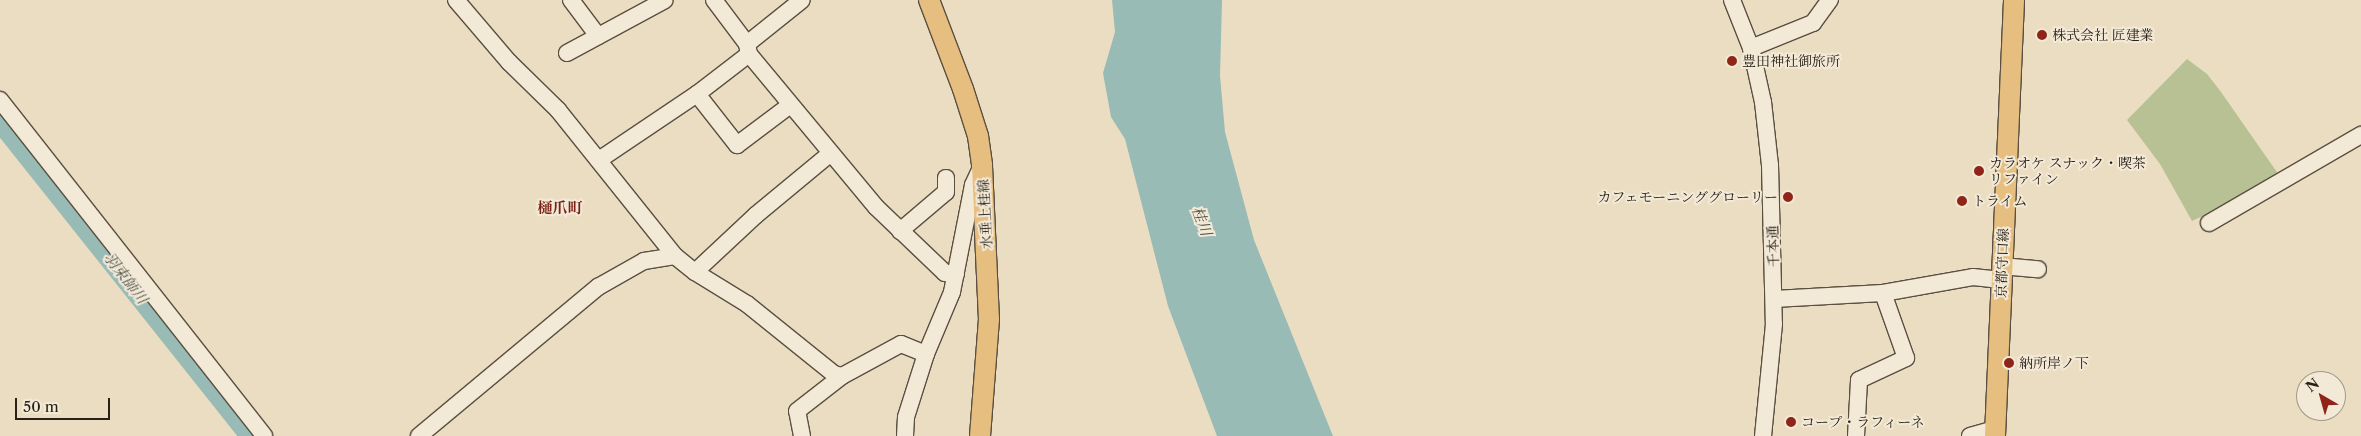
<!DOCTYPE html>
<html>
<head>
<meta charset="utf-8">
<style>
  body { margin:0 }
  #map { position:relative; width:2361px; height:436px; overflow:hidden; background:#ebddc1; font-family:"Libre Caslon Text","Noto Serif JP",serif }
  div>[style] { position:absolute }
  .green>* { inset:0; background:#b7c193 }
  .water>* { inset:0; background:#98bbb6 }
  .river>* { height:22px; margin:-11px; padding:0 11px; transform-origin:11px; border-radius:11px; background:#98bbb6 }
  .roads { filter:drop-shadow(1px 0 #5a4f41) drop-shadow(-1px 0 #5a4f41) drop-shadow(0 1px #5a4f41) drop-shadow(0 -1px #5a4f41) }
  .minor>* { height:16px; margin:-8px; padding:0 8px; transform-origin:8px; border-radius:8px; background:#f2e9d7 }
  .major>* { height:20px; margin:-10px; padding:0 10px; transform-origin:10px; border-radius:10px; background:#e6be80 }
  .dots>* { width:14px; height:14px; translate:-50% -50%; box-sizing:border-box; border:2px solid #f2e9d7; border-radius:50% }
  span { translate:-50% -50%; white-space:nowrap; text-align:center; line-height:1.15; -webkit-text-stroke:4px #f2e9d7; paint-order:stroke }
  .poi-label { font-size:14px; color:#292016 }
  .left { translate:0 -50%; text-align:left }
  .right { translate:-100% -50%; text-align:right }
  .street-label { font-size:14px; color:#292016 }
  .neighbourhood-label { font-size:15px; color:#7a1f14; font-weight:700 }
  .water-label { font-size:15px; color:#4a4e46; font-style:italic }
  .north { position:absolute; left:2296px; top:371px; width:50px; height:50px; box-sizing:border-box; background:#f2e9d7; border:1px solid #a2998a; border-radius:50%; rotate:322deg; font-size:14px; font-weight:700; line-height:20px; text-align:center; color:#292016 }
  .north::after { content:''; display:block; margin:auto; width:18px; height:22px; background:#8f2418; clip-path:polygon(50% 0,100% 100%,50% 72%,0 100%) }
  .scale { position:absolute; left:15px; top:398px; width:95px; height:22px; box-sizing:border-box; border:2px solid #292016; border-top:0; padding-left:6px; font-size:15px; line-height:18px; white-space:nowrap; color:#292016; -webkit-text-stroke:4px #f2e9d7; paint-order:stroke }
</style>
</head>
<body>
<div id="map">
  <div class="green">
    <i style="clip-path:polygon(2187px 59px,2207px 74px,2221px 92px,2281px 178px,2192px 221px,2160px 164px,2127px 120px)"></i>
  </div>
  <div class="water">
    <i style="clip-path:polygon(1112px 0,1222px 0,1220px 76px,1225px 132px,1254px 240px,1333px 436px,1217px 436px,1168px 306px,1125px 139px,1111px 117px,1103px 73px,1115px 32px)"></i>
  </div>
  <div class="river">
    <i style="left:0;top:120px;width:404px;rotate:51.5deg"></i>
  </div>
  <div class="roads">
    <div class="minor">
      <i style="left:456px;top:0;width:82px;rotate:49.5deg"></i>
      <i style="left:509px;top:62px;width:69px;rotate:44.4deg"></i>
      <i style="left:558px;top:110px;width:187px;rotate:51.3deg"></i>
      <i style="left:675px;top:256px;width:26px;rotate:39deg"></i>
      <i style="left:695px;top:272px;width:61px;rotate:31.6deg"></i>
      <i style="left:747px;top:304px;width:112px;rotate:38.8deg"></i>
      <i style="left:834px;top:374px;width:8px;rotate:14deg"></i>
      <i style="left:842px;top:376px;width:67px;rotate:-28.5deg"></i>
      <i style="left:901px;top:344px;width:27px;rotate:22deg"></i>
      <i style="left:571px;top:0;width:45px;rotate:53.1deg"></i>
      <i style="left:714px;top:0;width:55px;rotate:53.1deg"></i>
      <i style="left:747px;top:44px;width:10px;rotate:79deg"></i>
      <i style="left:749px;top:54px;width:199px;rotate:50.3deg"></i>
      <i style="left:876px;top:207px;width:95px;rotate:43.7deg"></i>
      <i style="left:945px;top:273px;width:11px;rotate:5deg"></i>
      <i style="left:1732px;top:0;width:52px;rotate:68.4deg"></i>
      <i style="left:1751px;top:48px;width:55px;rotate:77.5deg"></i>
      <i style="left:1763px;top:102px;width:63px;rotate:83.7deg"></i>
      <i style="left:1770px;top:165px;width:159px;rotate:88.6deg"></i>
      <i style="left:1774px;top:324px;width:113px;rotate:95.6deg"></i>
      <i style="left:747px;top:44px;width:70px;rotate:-38.7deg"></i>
      <i style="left:1751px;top:48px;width:67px;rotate:-22deg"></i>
      <i style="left:1813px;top:23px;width:29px;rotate:-54deg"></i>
      <i style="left:567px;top:53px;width:111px;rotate:-28.4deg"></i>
      <i style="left:749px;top:54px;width:66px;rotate:142.4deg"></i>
      <i style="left:697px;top:94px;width:65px;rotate:51.9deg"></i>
      <i style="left:737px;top:145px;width:66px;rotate:-37deg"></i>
      <i style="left:0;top:100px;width:427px;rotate:51.8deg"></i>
      <i style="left:599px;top:160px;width:118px;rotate:-34deg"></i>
      <i style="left:2209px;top:223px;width:176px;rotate:-30.1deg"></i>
      <i style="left:900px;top:231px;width:60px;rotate:-40.3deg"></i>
      <i style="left:946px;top:192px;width:14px;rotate:-90deg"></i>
      <i style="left:2001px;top:266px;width:37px;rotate:5deg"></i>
      <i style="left:695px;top:272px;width:83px;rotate:-43.1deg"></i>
      <i style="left:756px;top:215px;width:97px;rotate:-39.6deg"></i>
      <i style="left:1774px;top:299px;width:109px;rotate:-3.2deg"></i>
      <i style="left:1883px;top:293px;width:91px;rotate:-10.1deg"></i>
      <i style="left:1973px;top:277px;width:28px;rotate:6deg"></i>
      <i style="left:419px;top:436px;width:233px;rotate:-39.8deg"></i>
      <i style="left:598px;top:287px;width:53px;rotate:-29.5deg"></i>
      <i style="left:644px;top:261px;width:31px;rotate:-9deg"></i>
      <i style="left:802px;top:436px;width:25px;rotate:-101deg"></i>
      <i style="left:797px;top:411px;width:57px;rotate:-37.9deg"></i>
      <i style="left:905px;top:436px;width:19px;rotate:-87deg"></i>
      <i style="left:906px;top:417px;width:66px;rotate:-72.4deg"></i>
      <i style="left:926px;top:354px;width:67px;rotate:-67.2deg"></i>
      <i style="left:952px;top:292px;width:109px;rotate:-78.9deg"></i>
      <i style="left:973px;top:185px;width:21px;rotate:-65deg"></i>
      <i style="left:1856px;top:436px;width:56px;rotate:-86.9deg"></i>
      <i style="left:1859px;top:380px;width:52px;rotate:-25.1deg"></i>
      <i style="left:1906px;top:358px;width:69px;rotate:-109.5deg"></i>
      <i style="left:1970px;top:436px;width:26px;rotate:-16deg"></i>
    </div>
    <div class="major">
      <i style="left:929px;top:0;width:95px;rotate:69.1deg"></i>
      <i style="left:963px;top:89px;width:49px;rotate:72.3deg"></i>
      <i style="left:978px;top:136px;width:30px;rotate:82deg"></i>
      <i style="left:982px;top:166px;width:153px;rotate:87.4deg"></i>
      <i style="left:989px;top:319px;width:117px;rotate:94.4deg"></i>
      <i style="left:1995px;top:436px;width:436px;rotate:-87.5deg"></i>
    </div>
  </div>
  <div class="dots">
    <i style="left:2042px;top:35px;background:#8f2418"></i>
    <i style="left:1732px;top:61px;background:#8f2418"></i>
    <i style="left:1979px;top:171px;background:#8f2418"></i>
    <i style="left:1788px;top:197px;background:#8f2418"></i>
    <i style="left:1962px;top:201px;background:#8f2418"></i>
    <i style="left:2009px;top:363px;background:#8f2418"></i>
    <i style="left:1791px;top:422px;background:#8f2418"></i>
  </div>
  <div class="poi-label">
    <span class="left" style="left:2052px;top:35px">株式会社 匠建業</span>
    <span class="left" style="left:1742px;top:61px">豊田神社御旅所</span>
    <span class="left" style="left:1989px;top:171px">カラオケ スナック・喫茶<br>リファイン</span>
    <span class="right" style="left:1778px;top:197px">カフェモーニンググローリー</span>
    <span class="left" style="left:1972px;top:201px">トライム</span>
    <span class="left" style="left:2019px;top:363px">納所岸ノ下</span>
    <span class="left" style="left:1801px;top:422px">コープ・ラフィーネ</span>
  </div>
  <div class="street-label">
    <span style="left:985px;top:214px;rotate:-93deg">水垂上桂線</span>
    <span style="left:1773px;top:246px;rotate:-92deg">千本通</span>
    <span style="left:2002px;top:263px;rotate:-88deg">京都守口線</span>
  </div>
  <div class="neighbourhood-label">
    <span style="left:560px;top:208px">樋爪町</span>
  </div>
  <div class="water-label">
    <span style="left:1202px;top:221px;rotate:70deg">桂川</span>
    <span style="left:126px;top:278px;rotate:52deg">羽束師川</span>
  </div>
  <div class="north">N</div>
  <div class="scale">50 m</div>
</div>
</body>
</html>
